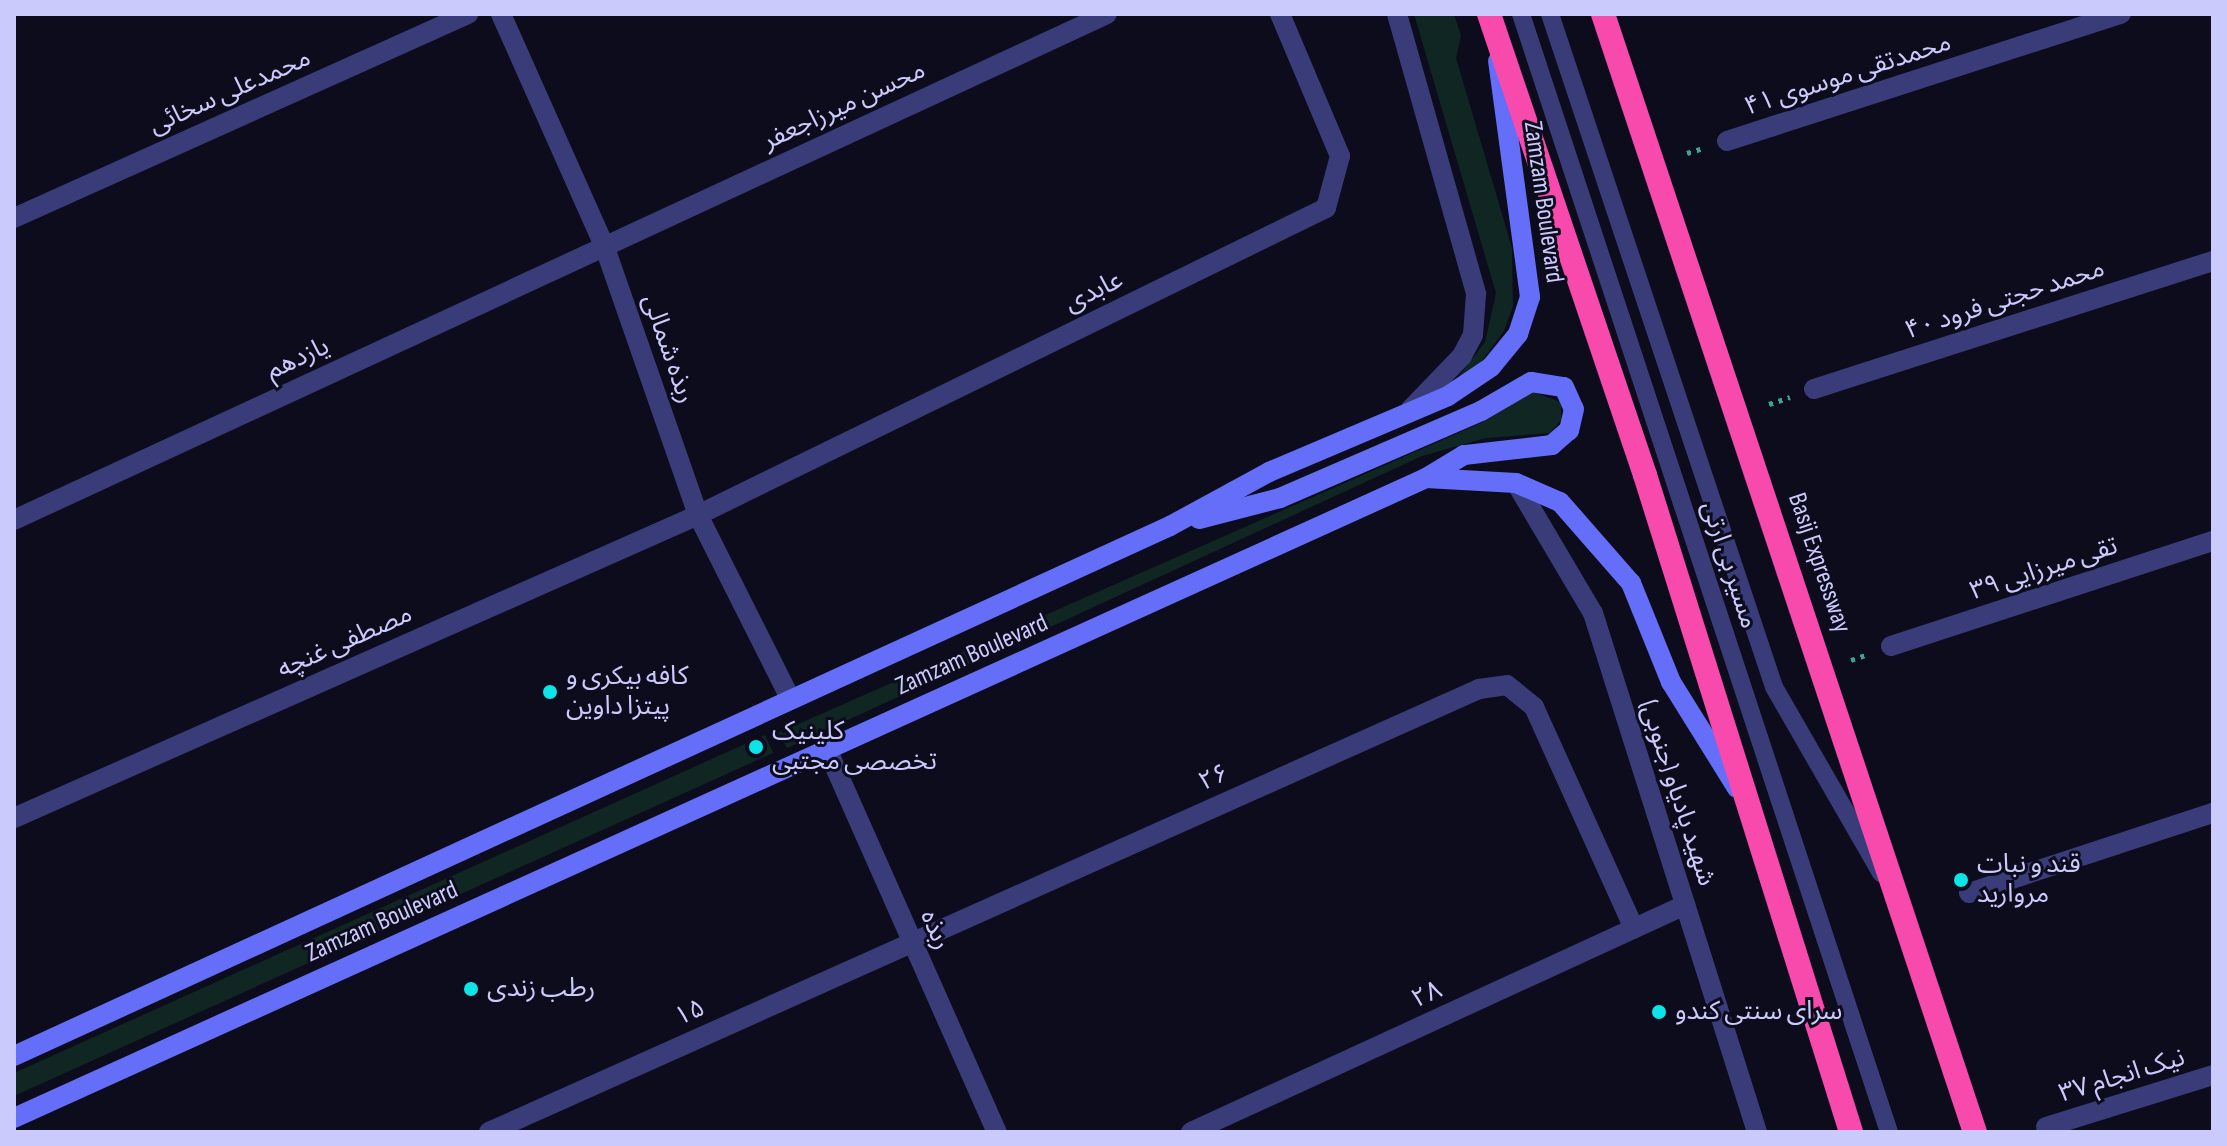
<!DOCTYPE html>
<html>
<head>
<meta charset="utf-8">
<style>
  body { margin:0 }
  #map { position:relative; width:2227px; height:1146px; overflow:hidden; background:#0d0c1c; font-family:"Sofia Sans Condensed","Noto Sans Arabic",sans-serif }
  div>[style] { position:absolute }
  .green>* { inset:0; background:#102623 }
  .path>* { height:5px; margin-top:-2.5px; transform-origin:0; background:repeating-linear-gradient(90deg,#32a897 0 4px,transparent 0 10px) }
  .lane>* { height:18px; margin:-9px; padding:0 9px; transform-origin:9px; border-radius:9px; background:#393c79 }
  .street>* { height:20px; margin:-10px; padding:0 10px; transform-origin:10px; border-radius:10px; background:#393c79 }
  .secondary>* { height:20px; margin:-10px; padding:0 10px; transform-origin:10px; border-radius:10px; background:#656ef8 }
  .highway>* { height:24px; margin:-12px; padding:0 12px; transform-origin:12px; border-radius:12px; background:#f74aac }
  .dots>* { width:22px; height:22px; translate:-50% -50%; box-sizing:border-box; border:4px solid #0d0c1c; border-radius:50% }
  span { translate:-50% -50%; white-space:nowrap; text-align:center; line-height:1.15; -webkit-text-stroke:6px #0d0c1c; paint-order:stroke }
  .street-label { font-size:26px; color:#cbcafd }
  .poi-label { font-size:26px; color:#cbcafd }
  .left { translate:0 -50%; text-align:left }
  .frame { position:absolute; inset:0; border:16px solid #cbcafd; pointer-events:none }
</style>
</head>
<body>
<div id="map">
  <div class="green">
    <i style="clip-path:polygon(1414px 14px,1454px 14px,1461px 36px,1456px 58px,1512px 248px,1513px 306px,1504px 331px,1481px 362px,1457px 379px,1485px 342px,1496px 293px)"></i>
    <i style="clip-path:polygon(1532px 392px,1561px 402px,1561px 420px,1550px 433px,1486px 438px,1422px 456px,787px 748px,778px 733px,1483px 422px)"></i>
    <i style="clip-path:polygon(765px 735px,773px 753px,14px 1096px,14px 1073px)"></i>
  </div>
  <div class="path">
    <i style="left:1687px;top:153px;width:17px;rotate:-17deg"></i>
    <i style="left:1769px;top:404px;width:22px;rotate:-18deg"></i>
    <i style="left:1851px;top:660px;width:18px;rotate:-19deg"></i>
  </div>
  <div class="lane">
    <i style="left:1521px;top:14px;width:1177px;rotate:71.78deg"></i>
    <i style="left:1550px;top:14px;width:709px;rotate:71.59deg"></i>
    <i style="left:1774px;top:687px;width:215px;rotate:60.1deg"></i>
  </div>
  <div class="street">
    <i style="left:501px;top:14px;width:253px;rotate:66deg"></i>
    <i style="left:604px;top:245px;width:286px;rotate:70.8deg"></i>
    <i style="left:698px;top:515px;width:205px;rotate:63.3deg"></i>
    <i style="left:1397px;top:14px;width:291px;rotate:74.2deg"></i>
    <i style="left:1476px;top:294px;width:41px;rotate:94.2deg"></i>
    <i style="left:1473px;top:335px;width:24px;rotate:118deg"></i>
    <i style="left:1462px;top:356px;width:75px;rotate:133.9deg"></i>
    <i style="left:1727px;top:141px;width:414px;rotate:-17.9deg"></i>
    <i style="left:14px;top:218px;width:498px;rotate:-24.2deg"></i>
    <i style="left:1814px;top:389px;width:419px;rotate:-17.8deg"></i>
    <i style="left:1516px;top:483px;width:151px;rotate:59.4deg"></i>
    <i style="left:1593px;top:613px;width:544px;rotate:72.46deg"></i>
    <i style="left:14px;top:520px;width:1204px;rotate:-24.84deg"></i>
    <i style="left:1891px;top:646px;width:339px;rotate:-18.1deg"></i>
    <i style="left:827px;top:749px;width:419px;rotate:66.1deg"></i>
    <i style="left:14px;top:818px;width:748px;rotate:-23.89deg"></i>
    <i style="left:698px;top:515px;width:699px;rotate:-26.05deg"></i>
    <i style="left:1326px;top:208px;width:54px;rotate:-74.9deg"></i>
    <i style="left:1340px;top:156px;width:154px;rotate:-112.9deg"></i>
    <i style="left:1969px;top:893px;width:257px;rotate:-18.2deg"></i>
    <i style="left:2046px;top:1127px;width:175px;rotate:-17.3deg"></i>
    <i style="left:489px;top:1132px;width:1085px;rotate:-24.11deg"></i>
    <i style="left:1479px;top:689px;width:28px;rotate:-8deg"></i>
    <i style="left:1507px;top:685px;width:35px;rotate:39deg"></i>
    <i style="left:1534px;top:707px;width:243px;rotate:65.7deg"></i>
    <i style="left:1191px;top:1132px;width:544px;rotate:-24.68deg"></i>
  </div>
  <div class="secondary">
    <i style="left:1199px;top:519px;width:84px;rotate:-14.5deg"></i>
    <i style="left:1280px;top:498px;width:219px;rotate:-23.4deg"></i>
    <i style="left:1481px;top:411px;width:58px;rotate:-30.1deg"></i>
    <i style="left:1531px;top:382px;width:33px;rotate:9deg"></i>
    <i style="left:1564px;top:387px;width:24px;rotate:66deg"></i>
    <i style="left:1574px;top:409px;width:22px;rotate:103deg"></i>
    <i style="left:1569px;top:430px;width:23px;rotate:139deg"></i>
    <i style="left:1552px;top:445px;width:89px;rotate:173.5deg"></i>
    <i style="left:1464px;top:455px;width:44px;rotate:148.8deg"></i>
    <i style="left:14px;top:1056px;width:1272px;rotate:-24.63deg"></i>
    <i style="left:1170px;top:526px;width:113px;rotate:-28.6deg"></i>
    <i style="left:1269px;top:472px;width:194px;rotate:-23deg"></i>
    <i style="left:1448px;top:396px;width:52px;rotate:-34deg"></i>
    <i style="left:1491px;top:367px;width:43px;rotate:-50.7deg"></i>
    <i style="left:1518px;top:334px;width:39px;rotate:-72deg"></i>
    <i style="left:1530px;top:297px;width:238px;rotate:-97.7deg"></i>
    <i style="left:14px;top:1118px;width:1550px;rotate:-24.38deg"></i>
    <i style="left:1426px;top:478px;width:90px;rotate:3.2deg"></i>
    <i style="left:1516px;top:483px;width:48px;rotate:23.4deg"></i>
    <i style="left:1560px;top:502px;width:108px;rotate:48.8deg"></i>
    <i style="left:1631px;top:583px;width:107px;rotate:68deg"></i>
    <i style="left:1671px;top:682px;width:125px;rotate:58.1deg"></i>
  </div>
  <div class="highway">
    <i style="left:1489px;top:14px;width:487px;rotate:71.3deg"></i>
    <i style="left:1645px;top:475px;width:689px;rotate:72.59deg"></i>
    <i style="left:1603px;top:14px;width:1178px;rotate:71.6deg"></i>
  </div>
  <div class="dots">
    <i style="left:550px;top:692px;background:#0be5e8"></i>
    <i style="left:756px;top:747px;background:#0be5e8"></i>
    <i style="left:1961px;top:880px;background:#0be5e8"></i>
    <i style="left:471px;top:989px;background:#0be5e8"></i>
    <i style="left:1659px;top:1012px;background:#0be5e8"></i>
  </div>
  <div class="street-label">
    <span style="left:1848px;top:75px;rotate:-18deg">محمدتقی موسوی ۴۱</span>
    <span style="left:230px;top:92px;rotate:-24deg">محمدعلی سخائی</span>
    <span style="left:844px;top:106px;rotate:-25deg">محسن میرزاجعفر</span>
    <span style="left:1543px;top:202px;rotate:82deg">Zamzam Boulevard</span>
    <span style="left:1094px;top:292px;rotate:-26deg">عابدی</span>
    <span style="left:2005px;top:300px;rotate:-18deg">محمد حجتی فرود ۴۰</span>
    <span style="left:668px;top:349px;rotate:71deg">ربذه شمالی</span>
    <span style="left:298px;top:359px;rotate:-25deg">یازدهم</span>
    <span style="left:1819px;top:563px;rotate:71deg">Basij Expressway</span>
    <span style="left:1729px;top:565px;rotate:72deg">مسیر بی ارتی</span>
    <span style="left:2044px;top:569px;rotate:-18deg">تقی میرزایی ۳۹</span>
    <span style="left:345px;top:642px;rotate:-24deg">مصطفی غنچه</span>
    <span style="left:972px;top:655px;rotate:-24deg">Zamzam Boulevard</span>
    <span style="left:1214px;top:778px;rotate:-24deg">۲۶</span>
    <span style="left:1677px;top:793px;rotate:72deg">شهید پادیاو (جنوبی)</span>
    <span style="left:382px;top:922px;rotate:-24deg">Zamzam Boulevard</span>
    <span style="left:935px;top:930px;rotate:66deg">ربذه</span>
    <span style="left:1427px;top:995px;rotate:-25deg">۲۸</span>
    <span style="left:690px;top:1013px;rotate:-24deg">۱۵</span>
    <span style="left:2122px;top:1076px;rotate:-17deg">نیک انجام ۳۷</span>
  </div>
  <div class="poi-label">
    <span class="left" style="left:566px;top:692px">کافه بیکری و<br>پیتزا داوین</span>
    <span class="left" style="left:772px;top:747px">کلینیک<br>تخصصی مجتبی</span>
    <span class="left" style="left:1977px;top:880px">قند و نبات<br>مروارید</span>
    <span class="left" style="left:487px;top:989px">رطب زندی</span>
    <span class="left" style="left:1675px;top:1012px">سرای سنتی کندو</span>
  </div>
  <div class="frame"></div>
</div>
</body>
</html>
